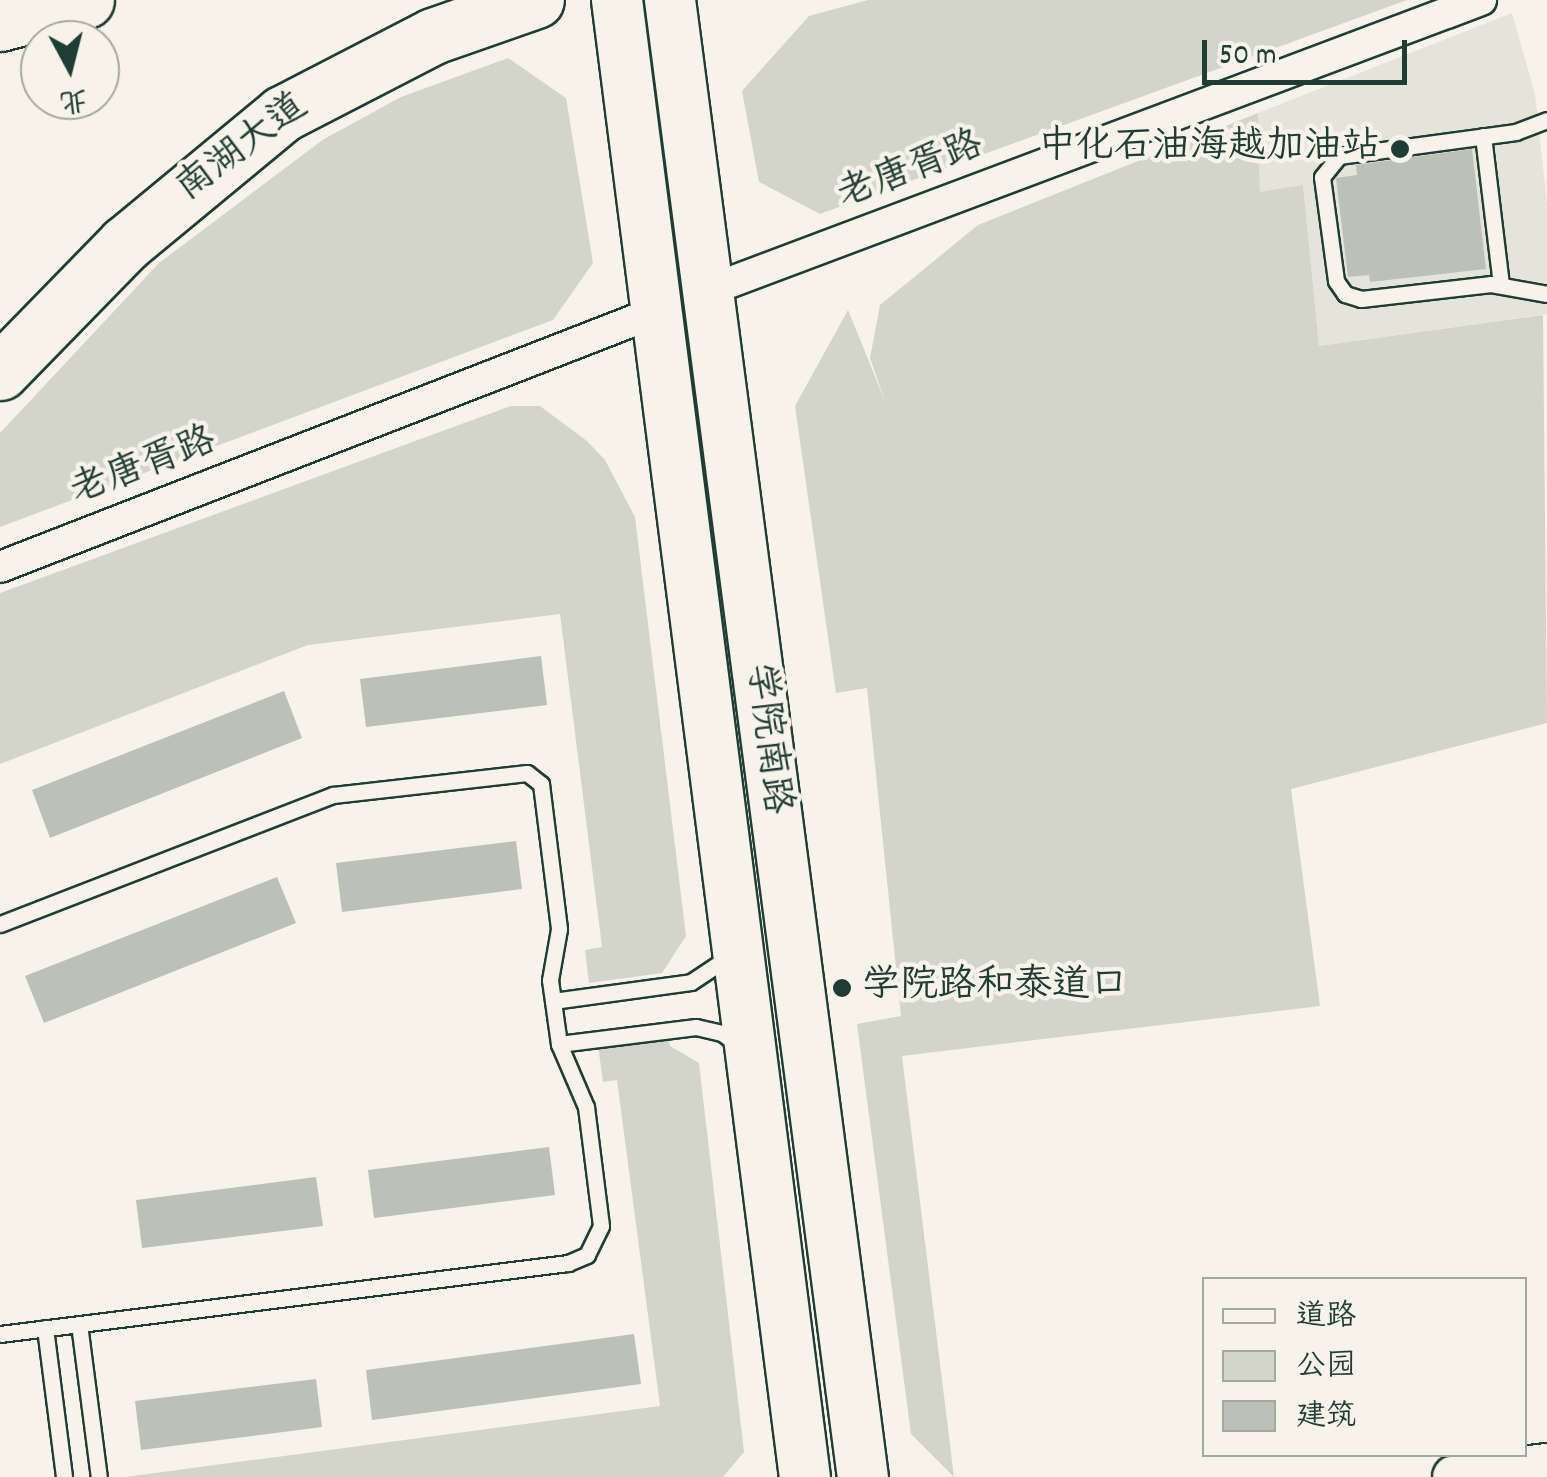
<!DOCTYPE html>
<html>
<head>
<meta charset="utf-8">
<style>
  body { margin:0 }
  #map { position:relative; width:1547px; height:1477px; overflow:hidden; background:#f7f3e8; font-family:Dekko,"LXGW WenKai TC",sans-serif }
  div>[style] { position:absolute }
  .built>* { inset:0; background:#e5e4d9 }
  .green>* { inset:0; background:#d3d5ca }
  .building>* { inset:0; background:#bbc1b6 }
  .roads { filter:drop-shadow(2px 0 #1f3d34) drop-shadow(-2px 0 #1f3d34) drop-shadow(0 2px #1f3d34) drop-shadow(0 -2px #1f3d34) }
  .lane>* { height:15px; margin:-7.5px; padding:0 7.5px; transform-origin:7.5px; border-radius:7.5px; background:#f7f3e8 }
  .street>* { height:30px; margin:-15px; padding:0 15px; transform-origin:15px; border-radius:15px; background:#f7f3e8 }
  .secondary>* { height:42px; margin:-21px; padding:0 21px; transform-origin:21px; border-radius:21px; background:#f7f3e8 }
  .primary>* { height:50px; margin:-25px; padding:0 25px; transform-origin:25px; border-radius:25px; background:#f7f3e8 }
  .highway>* { height:55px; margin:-27.5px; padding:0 27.5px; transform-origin:27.5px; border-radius:27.5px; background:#f7f3e8 }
  .dots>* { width:28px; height:28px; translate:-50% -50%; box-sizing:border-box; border:5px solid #f7f3e8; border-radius:50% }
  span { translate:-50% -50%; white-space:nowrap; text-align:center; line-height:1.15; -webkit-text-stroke:9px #f7f3e8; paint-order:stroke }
  .street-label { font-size:38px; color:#1f3d34 }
  .poi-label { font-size:38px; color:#1f3d34 }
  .right { translate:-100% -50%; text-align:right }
  .left { translate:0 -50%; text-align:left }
  .legend { position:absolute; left:1202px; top:1277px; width:325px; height:180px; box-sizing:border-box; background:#f7f3e8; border:2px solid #a1aaa0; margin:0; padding:12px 18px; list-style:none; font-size:30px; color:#1f3d34 }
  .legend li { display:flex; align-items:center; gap:20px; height:50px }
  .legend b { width:50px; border:2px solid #a1aaa0 }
  .north { position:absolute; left:20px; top:20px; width:100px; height:100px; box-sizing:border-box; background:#f7f3e8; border:2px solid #a1aaa0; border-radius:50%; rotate:173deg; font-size:28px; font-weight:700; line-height:40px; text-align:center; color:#1f3d34 }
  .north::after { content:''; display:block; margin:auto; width:35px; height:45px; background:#1f3d34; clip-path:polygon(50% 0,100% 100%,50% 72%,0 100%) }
  .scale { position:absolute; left:1202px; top:40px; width:205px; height:45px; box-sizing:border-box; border:5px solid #1f3d34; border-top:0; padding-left:12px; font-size:30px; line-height:35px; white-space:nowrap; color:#1f3d34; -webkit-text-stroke:8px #f7f3e8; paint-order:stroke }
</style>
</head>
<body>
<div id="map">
  <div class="built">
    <i style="clip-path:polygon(1512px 13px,1535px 94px,1547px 204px,1547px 314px,1319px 346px,1303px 185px,1260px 193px,1258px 113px)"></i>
  </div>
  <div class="green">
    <i style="clip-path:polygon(868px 0,1407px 0,820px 214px,759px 182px,742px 91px,809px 16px)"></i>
    <i style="clip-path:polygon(508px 58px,566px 98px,593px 263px,553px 320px,0 527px,0 433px,159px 263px,324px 139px,401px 97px)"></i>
    <i style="clip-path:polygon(1258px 113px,1260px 192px,1303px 185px,1319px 346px,1543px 315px,1547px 723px,1291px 789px,1320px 1006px,902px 1056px,954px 1477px,911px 1434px,857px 1024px,901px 1016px,867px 688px,836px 693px,795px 406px,848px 310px,885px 401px,870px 358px,880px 305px,978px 225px)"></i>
    <i style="clip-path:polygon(511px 406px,540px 406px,587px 441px,605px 460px,635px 517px,686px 936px,662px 973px,589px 983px,585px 950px,602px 947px,560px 614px,308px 645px,0 764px,0 593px)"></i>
    <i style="clip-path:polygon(668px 1038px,670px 1046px,699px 1063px,744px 1452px,723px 1477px,125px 1477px,660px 1406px,617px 1080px,603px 1082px,598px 1045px)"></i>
  </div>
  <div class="building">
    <i style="clip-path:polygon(1472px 149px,1486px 269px,1370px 282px,1369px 275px,1348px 277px,1336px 178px,1357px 175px,1356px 165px)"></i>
    <i style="clip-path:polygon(541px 656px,547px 705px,366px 727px,360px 679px)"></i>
    <i style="clip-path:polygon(284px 691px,302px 738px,50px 838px,32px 790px)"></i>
    <i style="clip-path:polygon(516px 841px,522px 889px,342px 912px,336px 863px)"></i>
    <i style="clip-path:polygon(277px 877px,296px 923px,44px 1023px,25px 976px)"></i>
    <i style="clip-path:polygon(549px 1147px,555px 1195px,374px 1218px,368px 1170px)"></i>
    <i style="clip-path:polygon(316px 1177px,323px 1226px,142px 1248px,136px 1200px)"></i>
    <i style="clip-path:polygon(634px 1334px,641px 1384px,372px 1420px,366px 1370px)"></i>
    <i style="clip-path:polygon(316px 1379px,322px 1427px,141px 1450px,135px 1401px)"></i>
  </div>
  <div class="roads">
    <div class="lane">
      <i style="left:1547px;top:120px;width:33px;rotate:159deg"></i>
      <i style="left:1516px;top:132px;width:179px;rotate:172.3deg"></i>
      <i style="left:1339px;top:156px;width:27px;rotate:129deg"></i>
      <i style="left:1322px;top:177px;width:105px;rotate:82.3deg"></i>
      <i style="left:1336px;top:281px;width:16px;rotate:55deg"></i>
      <i style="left:1345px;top:294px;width:17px;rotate:17deg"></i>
      <i style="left:1361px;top:299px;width:131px;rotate:-6.6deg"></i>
      <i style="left:1491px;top:284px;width:57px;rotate:10.1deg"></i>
      <i style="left:1483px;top:136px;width:150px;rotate:83.1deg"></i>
      <i style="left:0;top:924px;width:357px;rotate:-21.2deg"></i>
      <i style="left:333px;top:795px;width:195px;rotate:-6.5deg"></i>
      <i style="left:527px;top:773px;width:18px;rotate:38deg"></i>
      <i style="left:541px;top:784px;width:146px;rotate:82.9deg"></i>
      <i style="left:559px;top:929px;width:52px;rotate:100deg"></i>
      <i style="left:550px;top:980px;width:65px;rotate:82deg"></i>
      <i style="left:559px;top:1044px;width:69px;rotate:66.8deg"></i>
      <i style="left:586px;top:1107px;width:120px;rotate:82.8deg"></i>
      <i style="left:601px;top:1226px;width:32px;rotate:116deg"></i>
      <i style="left:587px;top:1255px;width:21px;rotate:157deg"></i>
      <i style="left:568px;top:1263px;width:572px;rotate:172.87deg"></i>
      <i style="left:553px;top:1001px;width:139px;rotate:-7.8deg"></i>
      <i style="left:691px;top:982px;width:47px;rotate:-33.7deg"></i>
      <i style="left:559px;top:1044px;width:138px;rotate:-7.1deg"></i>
      <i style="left:696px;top:1027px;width:27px;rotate:13deg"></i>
      <i style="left:722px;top:1033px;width:21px;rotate:37deg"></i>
      <i style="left:79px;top:1324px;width:154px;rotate:82.6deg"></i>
      <i style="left:45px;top:1328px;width:150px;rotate:82.7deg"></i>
    </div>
    <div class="street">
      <i style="left:707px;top:291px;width:827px;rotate:-20.6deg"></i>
      <i style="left:0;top:567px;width:701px;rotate:-21.25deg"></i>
    </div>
    <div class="secondary">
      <i style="left:1454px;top:1477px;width:94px;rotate:-7.4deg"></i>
    </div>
    <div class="primary">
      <i style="left:617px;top:0;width:1489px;rotate:82.75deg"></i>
      <i style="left:670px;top:0;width:1490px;rotate:82.56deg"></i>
    </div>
    <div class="highway">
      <i style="left:0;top:23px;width:89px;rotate:-15deg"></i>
      <i style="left:0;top:372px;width:179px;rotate:-45.7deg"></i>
      <i style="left:125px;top:244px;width:204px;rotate:-39.6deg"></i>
      <i style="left:282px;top:114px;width:170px;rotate:-27.3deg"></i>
      <i style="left:433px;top:36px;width:109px;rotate:-19.3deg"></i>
    </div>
  </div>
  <div class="dots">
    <i style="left:1400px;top:149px;background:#1f3d34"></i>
    <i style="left:842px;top:988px;background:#1f3d34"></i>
  </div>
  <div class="street-label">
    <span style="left:243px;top:149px;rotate:-37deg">南湖大道</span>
    <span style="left:911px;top:172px;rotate:-21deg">老唐胥路</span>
    <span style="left:144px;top:468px;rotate:-21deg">老唐胥路</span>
    <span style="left:766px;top:739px;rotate:83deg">学院南路</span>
  </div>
  <div class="poi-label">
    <span class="right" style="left:1380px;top:149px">中化石油海越加油站</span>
    <span class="left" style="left:862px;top:988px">学院路和泰道口</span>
  </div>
  <ul class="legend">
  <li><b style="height:12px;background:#f7f3e8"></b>道路</li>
  <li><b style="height:28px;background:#d3d5ca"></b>公园</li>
  <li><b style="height:28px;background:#bbc1b6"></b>建筑</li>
  </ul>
  <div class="north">北</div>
  <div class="scale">50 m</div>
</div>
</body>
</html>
